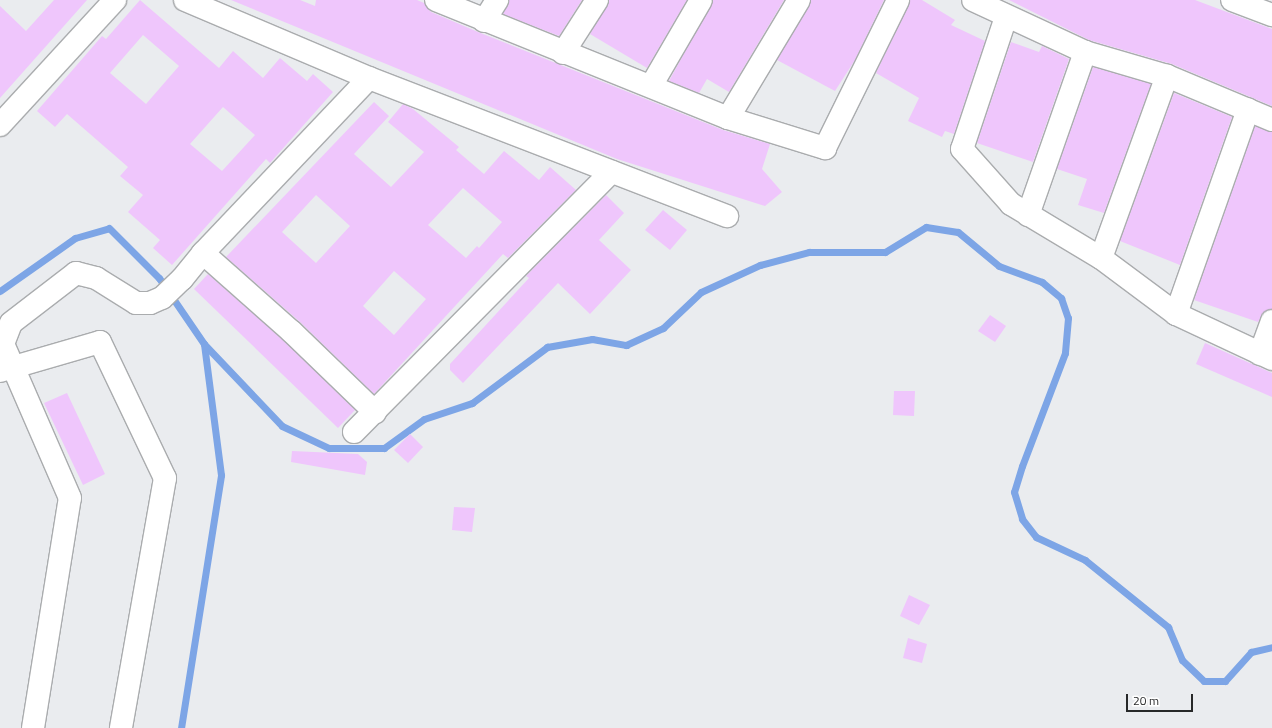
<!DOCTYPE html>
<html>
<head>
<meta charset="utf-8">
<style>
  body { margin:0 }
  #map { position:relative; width:1272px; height:728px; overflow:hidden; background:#eaecef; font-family:"Titillium Web",sans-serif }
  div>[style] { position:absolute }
  .stream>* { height:7px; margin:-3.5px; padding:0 3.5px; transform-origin:3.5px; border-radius:3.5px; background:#7da5e6 }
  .building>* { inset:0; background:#efc6fc }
  .roads { filter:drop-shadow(1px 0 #aaacae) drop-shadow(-1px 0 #aaacae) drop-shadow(0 1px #aaacae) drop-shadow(0 -1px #aaacae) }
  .minor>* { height:22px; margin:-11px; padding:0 11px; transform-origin:11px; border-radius:11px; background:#fff }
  span { translate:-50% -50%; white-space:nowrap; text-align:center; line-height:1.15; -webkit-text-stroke:3px #fff; paint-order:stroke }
  .scale { position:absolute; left:1126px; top:694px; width:67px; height:18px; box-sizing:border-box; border:2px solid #272829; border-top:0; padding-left:5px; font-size:12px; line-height:14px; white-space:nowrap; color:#272829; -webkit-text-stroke:3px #fff; paint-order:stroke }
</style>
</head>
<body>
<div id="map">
  <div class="stream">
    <i style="left:0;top:291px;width:92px;rotate:-35.2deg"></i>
    <i style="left:75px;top:238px;width:35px;rotate:-16deg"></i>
    <i style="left:109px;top:228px;width:71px;rotate:45deg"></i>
    <i style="left:159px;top:278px;width:80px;rotate:55.7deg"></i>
    <i style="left:204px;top:344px;width:113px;rotate:46.4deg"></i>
    <i style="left:282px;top:426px;width:52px;rotate:25.1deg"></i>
    <i style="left:329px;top:448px;width:55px"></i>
    <i style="left:384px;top:448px;width:49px;rotate:-35.9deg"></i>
    <i style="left:424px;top:419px;width:51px;rotate:-18.4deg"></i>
    <i style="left:472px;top:403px;width:94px;rotate:-36.7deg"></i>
    <i style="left:547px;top:347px;width:46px;rotate:-10.1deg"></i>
    <i style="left:592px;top:339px;width:35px;rotate:10deg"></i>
    <i style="left:626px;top:345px;width:41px;rotate:-24.7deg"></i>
    <i style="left:663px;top:328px;width:52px;rotate:-43.5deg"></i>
    <i style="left:701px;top:292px;width:65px;rotate:-24.6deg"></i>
    <i style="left:760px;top:265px;width:51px;rotate:-14.9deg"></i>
    <i style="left:809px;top:252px;width:76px"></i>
    <i style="left:885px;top:252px;width:48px;rotate:-31.4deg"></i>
    <i style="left:926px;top:227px;width:32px;rotate:9deg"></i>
    <i style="left:958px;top:232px;width:53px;rotate:39.7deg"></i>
    <i style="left:999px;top:266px;width:46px;rotate:20.4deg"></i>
    <i style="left:1042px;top:282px;width:25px;rotate:40deg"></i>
    <i style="left:1061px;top:298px;width:21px;rotate:71deg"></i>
    <i style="left:1068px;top:318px;width:35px;rotate:95deg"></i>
    <i style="left:1065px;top:353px;width:121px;rotate:110.8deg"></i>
    <i style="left:1022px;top:466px;width:27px;rotate:107deg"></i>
    <i style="left:1014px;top:492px;width:28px;rotate:73deg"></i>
    <i style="left:1022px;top:519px;width:23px;rotate:52deg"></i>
    <i style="left:1036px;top:537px;width:54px;rotate:25.1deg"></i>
    <i style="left:1085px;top:560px;width:107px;rotate:38.9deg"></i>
    <i style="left:1168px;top:627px;width:36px;rotate:67deg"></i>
    <i style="left:1182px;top:660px;width:30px;rotate:44deg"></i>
    <i style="left:1204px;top:681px;width:21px"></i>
    <i style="left:1225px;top:681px;width:39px;rotate:-48deg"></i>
    <i style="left:1251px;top:652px;width:22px;rotate:-13deg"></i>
    <i style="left:181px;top:728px;width:256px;rotate:-81deg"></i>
    <i style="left:221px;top:475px;width:132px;rotate:-97.4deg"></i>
  </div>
  <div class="building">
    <i style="clip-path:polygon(54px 0,87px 0,0 98px,0 6px,26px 31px)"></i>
    <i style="clip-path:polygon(evenodd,140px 0,219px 68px,233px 51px,263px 78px,280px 58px,307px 81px,313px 74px,333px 92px,270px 163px,266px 159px,172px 265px,153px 248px,160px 240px,128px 212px,143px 195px,120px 176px,128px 167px,67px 114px,55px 127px,37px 111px,102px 36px,106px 39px,140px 0,143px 35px,179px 66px,146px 104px,110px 73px,143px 35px,140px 0,223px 107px,255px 135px,222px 171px,190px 144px,223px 107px)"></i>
    <i style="clip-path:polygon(231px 0,300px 0,315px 6px,316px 0,417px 0,424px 3px,431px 12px,478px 32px,723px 130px,770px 144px,762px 169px,782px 192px,765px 206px,617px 159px)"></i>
    <i style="clip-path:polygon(509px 0,582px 0,559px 36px,503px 14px)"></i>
    <i style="clip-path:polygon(609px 0,687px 0,647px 68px,590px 34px)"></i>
    <i style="clip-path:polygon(713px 0,784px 0,729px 92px,707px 79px,699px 93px,669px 81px)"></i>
    <i style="clip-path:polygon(811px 0,884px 0,855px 60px,835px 91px,777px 60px)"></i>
    <i style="clip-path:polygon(910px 0,922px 0,955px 20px,951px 25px,985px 41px,954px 134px,945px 131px,942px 137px,908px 121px,919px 98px,876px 73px)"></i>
    <i style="clip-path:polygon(1009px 0,1195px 0,1272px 29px,1272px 106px,1172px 64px,1089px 40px)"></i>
    <i style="clip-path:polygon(1011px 42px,1039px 52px,1042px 46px,1069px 59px,1033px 162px,977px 143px)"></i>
    <i style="clip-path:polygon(1093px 67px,1151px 84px,1104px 213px,1078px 205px,1087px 179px,1057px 169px)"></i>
    <i style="clip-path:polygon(1174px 93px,1232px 117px,1180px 265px,1120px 241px)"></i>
    <i style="clip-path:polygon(evenodd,374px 102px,389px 116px,354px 154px,391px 187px,424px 152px,388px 122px,403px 104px,413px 109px,459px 147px,456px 150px,484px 174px,504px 151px,539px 180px,550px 167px,576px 190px,508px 258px,503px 254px,374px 394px,300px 322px,226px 257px,374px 102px,463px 188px,502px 222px,479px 248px,477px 246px,466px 258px,428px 225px,463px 188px,374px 102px,316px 195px,350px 226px,316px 263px,282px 232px,316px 195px,374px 102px,394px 271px,426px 299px,394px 335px,363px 306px,394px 271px)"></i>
    <i style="clip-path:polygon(1255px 126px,1272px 132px,1272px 309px,1264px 312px,1258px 322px,1194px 300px)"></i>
    <i style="clip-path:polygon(606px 195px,624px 213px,599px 240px,631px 270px,590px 314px,558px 283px,463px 383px,450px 370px,450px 364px,529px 278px,526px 276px)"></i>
    <i style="clip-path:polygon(663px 210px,687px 230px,670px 250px,645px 230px)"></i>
    <i style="clip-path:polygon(208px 274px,283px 340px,355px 410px,338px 428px,194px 289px)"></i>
    <i style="clip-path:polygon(990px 315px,1006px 326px,995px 342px,978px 331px)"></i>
    <i style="clip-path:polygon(1205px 343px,1272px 373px,1272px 397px,1196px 364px)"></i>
    <i style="clip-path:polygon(894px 391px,915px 391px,914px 416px,893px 415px)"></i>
    <i style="clip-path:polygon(67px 393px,105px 474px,83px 485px,44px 403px)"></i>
    <i style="clip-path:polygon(410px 434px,423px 447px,408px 463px,394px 450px)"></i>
    <i style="clip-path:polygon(292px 451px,358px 454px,367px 462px,365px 475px,291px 462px)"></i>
    <i style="clip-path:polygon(454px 507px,475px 508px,472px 532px,452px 530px)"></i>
    <i style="clip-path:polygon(909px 595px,930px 605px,919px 625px,900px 616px)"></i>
    <i style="clip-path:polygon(908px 638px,927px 644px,922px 663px,903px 658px)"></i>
  </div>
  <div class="roads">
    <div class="minor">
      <i style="left:185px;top:0;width:200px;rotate:23deg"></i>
      <i style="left:369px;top:78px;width:384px;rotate:21.1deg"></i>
      <i style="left:436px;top:0;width:315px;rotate:22deg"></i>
      <i style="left:728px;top:118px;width:102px;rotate:17.2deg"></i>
      <i style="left:825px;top:148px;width:165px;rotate:-63.7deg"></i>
      <i style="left:973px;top:0;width:123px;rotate:24.9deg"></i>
      <i style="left:1085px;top:52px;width:85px;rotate:16.3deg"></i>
      <i style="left:1167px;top:76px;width:114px;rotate:22.7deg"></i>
      <i style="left:1232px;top:0;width:43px;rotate:20.6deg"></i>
      <i style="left:1006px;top:17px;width:139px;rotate:108.4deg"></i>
      <i style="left:962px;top:149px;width:74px;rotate:48.3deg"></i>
      <i style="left:1011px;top:204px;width:105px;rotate:31deg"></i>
      <i style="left:1101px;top:258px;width:94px;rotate:36.7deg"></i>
      <i style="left:1176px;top:314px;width:106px;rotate:25.1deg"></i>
      <i style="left:484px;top:21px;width:25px;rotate:-58deg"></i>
      <i style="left:563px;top:53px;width:63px;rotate:-57.3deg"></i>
      <i style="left:651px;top:86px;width:99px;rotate:-59.8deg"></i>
      <i style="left:728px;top:118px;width:138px;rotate:-59deg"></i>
      <i style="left:0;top:125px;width:170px;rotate:-47.4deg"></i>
      <i style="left:1028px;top:215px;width:173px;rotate:-70.7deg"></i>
      <i style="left:203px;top:253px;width:118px;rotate:41.6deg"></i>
      <i style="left:291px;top:331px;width:117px;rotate:44deg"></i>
      <i style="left:1101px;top:258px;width:194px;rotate:-70.1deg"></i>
      <i style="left:1176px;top:314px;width:217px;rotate:-70.6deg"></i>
      <i style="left:1260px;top:354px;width:35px;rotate:-70deg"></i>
      <i style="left:0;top:371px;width:104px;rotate:-16.2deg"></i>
      <i style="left:100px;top:342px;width:151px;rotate:64.5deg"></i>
      <i style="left:165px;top:478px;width:254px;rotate:100deg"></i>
      <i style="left:354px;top:432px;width:366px;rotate:-45.3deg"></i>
      <i style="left:33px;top:728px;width:233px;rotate:-80.9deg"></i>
      <i style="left:70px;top:498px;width:168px;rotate:-113.5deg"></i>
      <i style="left:3px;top:344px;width:22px;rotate:-69deg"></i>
      <i style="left:11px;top:323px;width:82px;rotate:-37.6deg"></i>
      <i style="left:76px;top:273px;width:21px;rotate:14deg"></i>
      <i style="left:96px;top:278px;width:47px;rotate:32deg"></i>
      <i style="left:136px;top:303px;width:14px"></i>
      <i style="left:150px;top:303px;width:13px;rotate:-23deg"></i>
      <i style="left:162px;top:298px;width:28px;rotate:-44deg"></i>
      <i style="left:182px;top:279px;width:33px;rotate:-51deg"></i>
      <i style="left:203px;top:253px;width:241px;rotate:-46.5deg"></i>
    </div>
  </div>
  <div class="scale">20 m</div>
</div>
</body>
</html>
